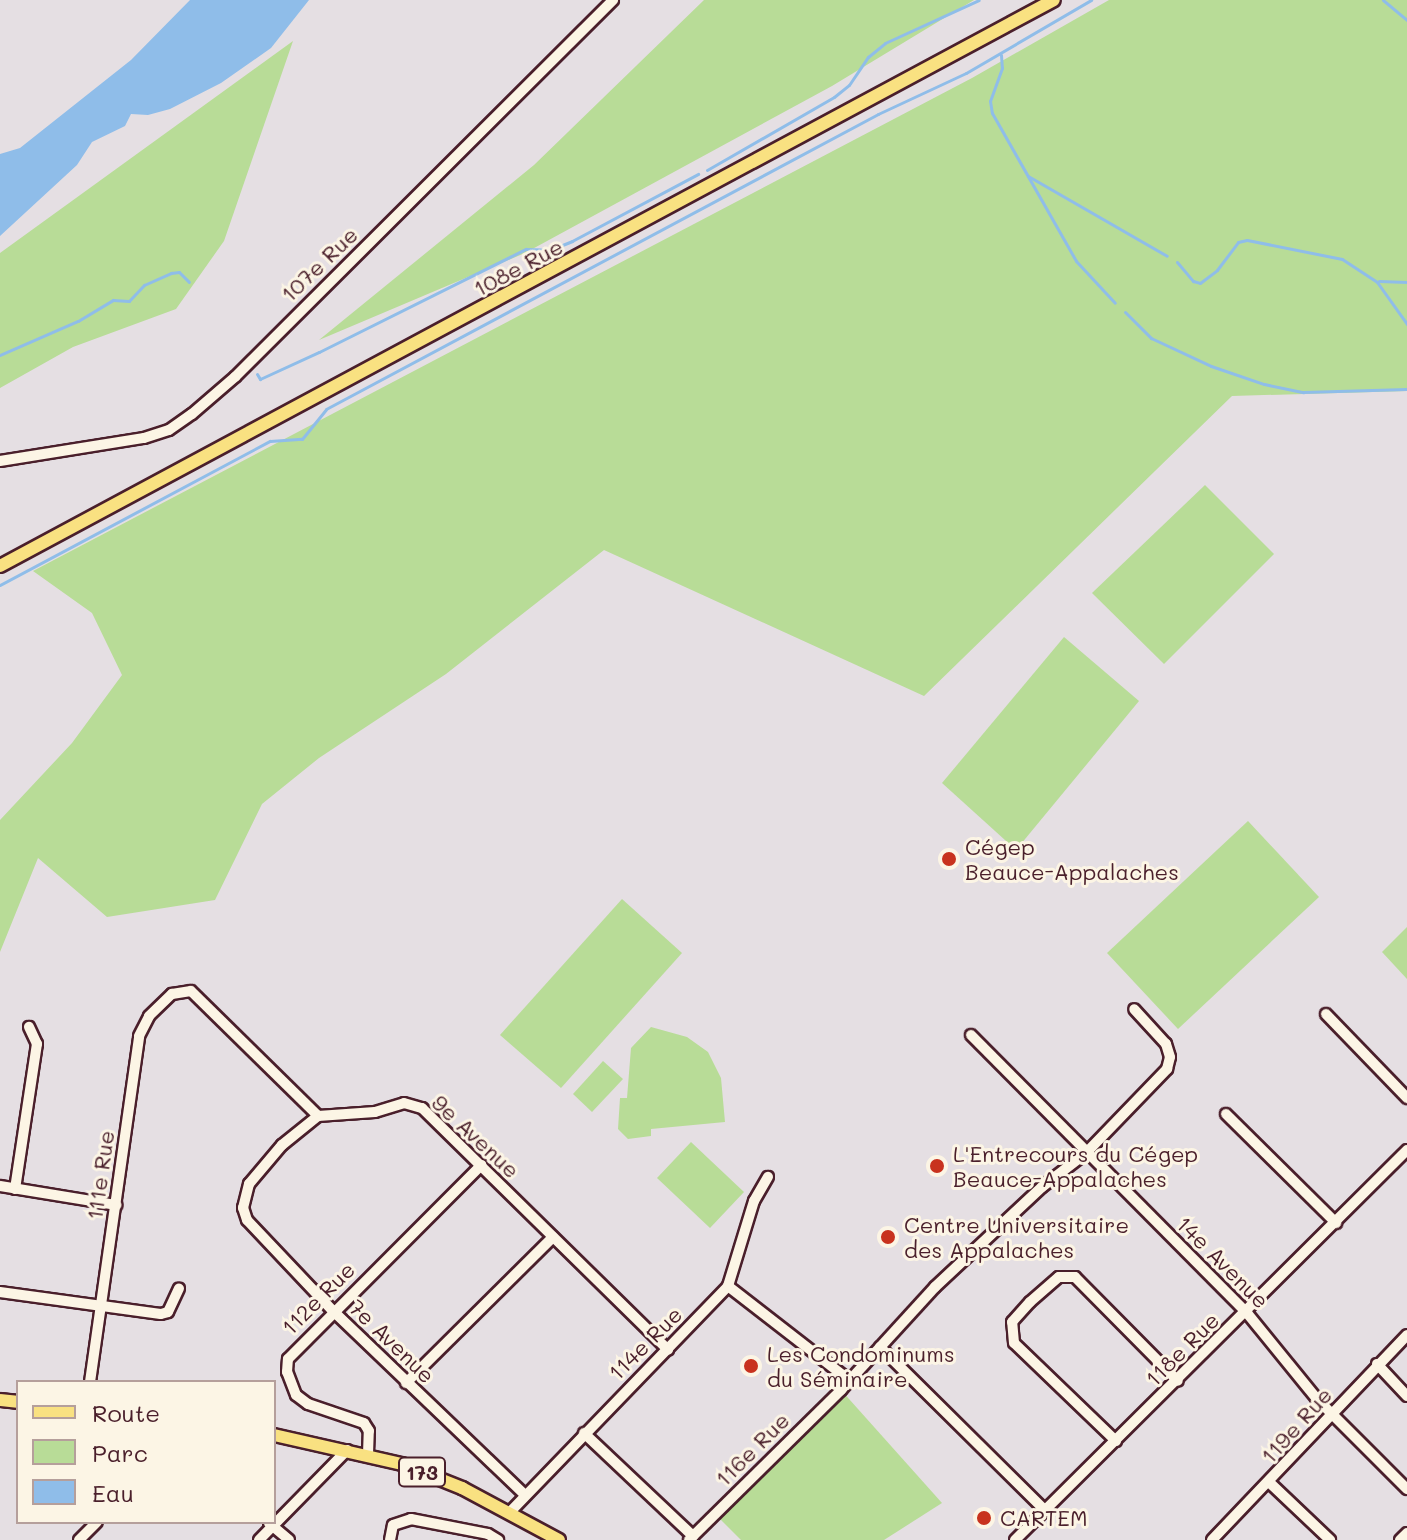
<!DOCTYPE html>
<html>
<head>
<meta charset="utf-8">
<style>
  body { margin:0 }
  #map { position:relative; width:1407px; height:1540px; overflow:hidden; background:#e5dfe3; font-family:Mali,sans-serif }
  div>[style] { position:absolute }
  .green>* { inset:0; background:#b8dc97 }
  .water>* { inset:0; background:#8fbde9 }
  .stream>* { height:3px; margin:-1.5px; padding:0 1.5px; transform-origin:1.5px; border-radius:1.5px; background:#8fbde9 }
  .roads { filter:drop-shadow(2px 0 #4a1f2b) drop-shadow(-2px 0 #4a1f2b) drop-shadow(0 2px #4a1f2b) drop-shadow(0 -2px #4a1f2b) }
  .minor>* { height:10px; margin:-5px; padding:0 5px; transform-origin:5px; border-radius:5px; background:#fcf5e5 }
  .major>* { height:12px; margin:-6px; padding:0 6px; transform-origin:6px; border-radius:6px; background:#f9e181 }
  .dots>* { width:22px; height:22px; translate:-50% -50%; box-sizing:border-box; border:4px solid #fcf5e5; border-radius:50% }
  span { translate:-50% -50%; white-space:nowrap; text-align:center; line-height:1.15; -webkit-text-stroke:6px #fcf5e5; paint-order:stroke }
  .shield-label span { padding:2px 6px; background:#fcf5e5; border:2px solid; border-radius:6px; -webkit-text-stroke-width:0 }
  .shield-label { font-size:20px; color:#4a1f2b; font-weight:700 }
  .street-label { font-size:22px; color:#4a1f2b }
  .poi-label { font-size:22px; color:#4a1f2b }
  .left { translate:0 -50%; text-align:left }
  .legend { position:absolute; left:16px; top:1380px; width:260px; height:144px; box-sizing:border-box; background:#fcf5e5; border:2px solid #b59f9b; margin:0; padding:10px 14px; list-style:none; font-size:24px; color:#4a1f2b }
  .legend li { display:flex; align-items:center; gap:16px; height:40px }
  .legend b { width:40px; border:2px solid #b59f9b }
</style>
</head>
<body>
<div id="map">
  <div class="green">
    <i style="clip-path:polygon(704px 0,974px 0,832px 86px,525px 253px,319px 340px,534px 165px)"></i>
    <i style="clip-path:polygon(1109px 0,1407px 0,1407px 391px,1232px 396px,924px 696px,604px 550px,446px 674px,319px 758px,262px 804px,215px 900px,107px 917px,38px 858px,0 952px,0 820px,72px 743px,122px 675px,92px 613px,33px 571px,972px 78px)"></i>
    <i style="clip-path:polygon(293px 41px,224px 241px,176px 309px,73px 347px,0 388px,0 253px)"></i>
    <i style="clip-path:polygon(1205px 485px,1274px 554px,1164px 664px,1092px 593px)"></i>
    <i style="clip-path:polygon(1064px 637px,1139px 701px,1016px 850px,942px 783px)"></i>
    <i style="clip-path:polygon(1248px 821px,1319px 897px,1178px 1029px,1107px 953px)"></i>
    <i style="clip-path:polygon(622px 899px,682px 953px,561px 1088px,500px 1035px)"></i>
    <i style="clip-path:polygon(1407px 927px,1407px 979px,1382px 952px)"></i>
    <i style="clip-path:polygon(651px 1027px,687px 1037px,708px 1052px,721px 1078px,725px 1122px,651px 1129px,651px 1136px,628px 1139px,618px 1129px,620px 1098px,627px 1098px,631px 1048px)"></i>
    <i style="clip-path:polygon(603px 1061px,623px 1079px,592px 1112px,573px 1094px)"></i>
    <i style="clip-path:polygon(691px 1142px,744px 1192px,710px 1228px,657px 1178px)"></i>
    <i style="clip-path:polygon(841px 1390px,942px 1503px,884px 1540px,741px 1540px,715px 1514px)"></i>
  </div>
  <div class="water">
    <i style="clip-path:polygon(190px 0,309px 0,271px 48px,221px 83px,170px 109px,148px 115px,131px 114px,125px 126px,92px 142px,77px 165px,0 236px,0 154px,20px 148px,131px 60px)"></i>
  </div>
  <div class="stream">
    <i style="left:1383px;top:0;width:31px;rotate:40deg"></i>
    <i style="left:1001px;top:55px;width:13px;rotate:86deg"></i>
    <i style="left:1002px;top:68px;width:35px;rotate:110deg"></i>
    <i style="left:990px;top:101px;width:12px;rotate:81deg"></i>
    <i style="left:992px;top:113px;width:170px;rotate:60.4deg"></i>
    <i style="left:1076px;top:261px;width:57px;rotate:47.1deg"></i>
    <i style="left:707px;top:170px;width:146px;rotate:-29.9deg"></i>
    <i style="left:834px;top:97px;width:19px;rotate:-39deg"></i>
    <i style="left:849px;top:85px;width:34px;rotate:-56deg"></i>
    <i style="left:868px;top:57px;width:22px;rotate:-39deg"></i>
    <i style="left:885px;top:43px;width:103px;rotate:-24.6deg"></i>
    <i style="left:1028px;top:176px;width:160px;rotate:29.9deg"></i>
    <i style="left:1177px;top:262px;width:25px;rotate:50deg"></i>
    <i style="left:1193px;top:281px;width:7px;rotate:16deg"></i>
    <i style="left:1200px;top:283px;width:21px;rotate:-37deg"></i>
    <i style="left:1217px;top:270px;width:35px;rotate:-53deg"></i>
    <i style="left:1238px;top:242px;width:9px;rotate:-13deg"></i>
    <i style="left:1247px;top:240px;width:97px;rotate:11.3deg"></i>
    <i style="left:1342px;top:259px;width:42px;rotate:33.3deg"></i>
    <i style="left:1377px;top:282px;width:52px;rotate:54.5deg"></i>
    <i style="left:1379px;top:281px;width:28px;rotate:2deg"></i>
    <i style="left:1125px;top:312px;width:37px;rotate:45deg"></i>
    <i style="left:1151px;top:338px;width:66px;rotate:25deg"></i>
    <i style="left:1211px;top:366px;width:56px;rotate:18.8deg"></i>
    <i style="left:1264px;top:384px;width:40px;rotate:12deg"></i>
    <i style="left:1303px;top:392px;width:104px;rotate:-1.7deg"></i>
    <i style="left:0;top:355px;width:85px;rotate:-23.6deg"></i>
    <i style="left:78px;top:321px;width:41px;rotate:-31deg"></i>
    <i style="left:113px;top:300px;width:16px;rotate:4deg"></i>
    <i style="left:129px;top:301px;width:22px;rotate:-47deg"></i>
    <i style="left:144px;top:285px;width:30px;rotate:-24deg"></i>
    <i style="left:171px;top:273px;width:8px;rotate:-7deg"></i>
    <i style="left:179px;top:272px;width:14px;rotate:45deg"></i>
    <i style="left:257px;top:374px;width:6px;rotate:59deg"></i>
    <i style="left:260px;top:379px;width:65px;rotate:-24.6deg"></i>
    <i style="left:319px;top:352px;width:231px;rotate:-26.5deg"></i>
    <i style="left:526px;top:249px;width:24px;rotate:2deg"></i>
    <i style="left:550px;top:250px;width:24px;rotate:-22deg"></i>
    <i style="left:572px;top:241px;width:143px;rotate:-28deg"></i>
    <i style="left:0;top:585px;width:306px;rotate:-28.1deg"></i>
    <i style="left:270px;top:441px;width:32px;rotate:-4deg"></i>
    <i style="left:302px;top:439px;width:38px;rotate:-51deg"></i>
    <i style="left:326px;top:409px;width:626px;rotate:-28.12deg"></i>
    <i style="left:878px;top:114px;width:97px;rotate:-25deg"></i>
    <i style="left:966px;top:73px;width:145px;rotate:-30.3deg"></i>
  </div>
  <div class="roads">
    <div class="minor">
      <i style="left:0;top:461px;width:146px;rotate:-9.1deg"></i>
      <i style="left:144px;top:438px;width:26px;rotate:-18deg"></i>
      <i style="left:169px;top:430px;width:28px;rotate:-35deg"></i>
      <i style="left:192px;top:414px;width:57px;rotate:-40.7deg"></i>
      <i style="left:235px;top:377px;width:534px;rotate:-44.92deg"></i>
      <i style="left:1326px;top:1014px;width:117px;rotate:46deg"></i>
      <i style="left:971px;top:1035px;width:392px;rotate:45.2deg"></i>
      <i style="left:1247px;top:1313px;width:109px;rotate:50.9deg"></i>
      <i style="left:1316px;top:1398px;width:129px;rotate:45deg"></i>
      <i style="left:1226px;top:1114px;width:155px;rotate:44.7deg"></i>
      <i style="left:0;top:1186px;width:118px;rotate:9.3deg"></i>
      <i style="left:15px;top:1189px;width:147px;rotate:-81.4deg"></i>
      <i style="left:37px;top:1044px;width:19px;rotate:-115deg"></i>
      <i style="left:728px;top:1286px;width:153px;rotate:37.8deg"></i>
      <i style="left:0;top:1292px;width:162px;rotate:7.8deg"></i>
      <i style="left:161px;top:1314px;width:7px;rotate:-16deg"></i>
      <i style="left:168px;top:1312px;width:26px;rotate:-65deg"></i>
      <i style="left:880px;top:1347px;width:232px;rotate:44.7deg"></i>
      <i style="left:1377px;top:1364px;width:44px;rotate:46.8deg"></i>
      <i style="left:90px;top:1382px;width:349px;rotate:-81.9deg"></i>
      <i style="left:139px;top:1036px;width:22px;rotate:-63deg"></i>
      <i style="left:149px;top:1016px;width:32px;rotate:-44deg"></i>
      <i style="left:172px;top:994px;width:19px;rotate:-9deg"></i>
      <i style="left:191px;top:991px;width:178px;rotate:44.5deg"></i>
      <i style="left:406px;top:1383px;width:207px;rotate:-44.8deg"></i>
      <i style="left:584px;top:1433px;width:150px;rotate:43.4deg"></i>
      <i style="left:1116px;top:1441px;width:141px;rotate:-136.1deg"></i>
      <i style="left:1014px;top:1343px;width:21px;rotate:-95deg"></i>
      <i style="left:1012px;top:1322px;width:27px;rotate:-48deg"></i>
      <i style="left:1030px;top:1302px;width:38px;rotate:-41deg"></i>
      <i style="left:1059px;top:1277px;width:16px"></i>
      <i style="left:1075px;top:1277px;width:146px;rotate:45.3deg"></i>
      <i style="left:368px;top:1454px;width:23px;rotate:-88deg"></i>
      <i style="left:369px;top:1431px;width:9px;rotate:-122deg"></i>
      <i style="left:364px;top:1423px;width:59px;rotate:-161.3deg"></i>
      <i style="left:308px;top:1404px;width:15px;rotate:-143deg"></i>
      <i style="left:296px;top:1395px;width:25px;rotate:-111deg"></i>
      <i style="left:287px;top:1372px;width:13px;rotate:-86deg"></i>
      <i style="left:288px;top:1359px;width:274px;rotate:-45.1deg"></i>
      <i style="left:1270px;top:1483px;width:83px;rotate:43.5deg"></i>
      <i style="left:524px;top:1494px;width:265px;rotate:-136.2deg"></i>
      <i style="left:333px;top:1311px;width:125px;rotate:-133.4deg"></i>
      <i style="left:247px;top:1220px;width:13px;rotate:-108deg"></i>
      <i style="left:243px;top:1208px;width:25px;rotate:-76deg"></i>
      <i style="left:249px;top:1184px;width:51px;rotate:-49.8deg"></i>
      <i style="left:282px;top:1145px;width:46px;rotate:-38.9deg"></i>
      <i style="left:318px;top:1116px;width:57px;rotate:-4deg"></i>
      <i style="left:375px;top:1112px;width:30px;rotate:-17deg"></i>
      <i style="left:404px;top:1103px;width:19px;rotate:16deg"></i>
      <i style="left:422px;top:1108px;width:345px;rotate:44.5deg"></i>
      <i style="left:510px;top:1512px;width:314px;rotate:-46deg"></i>
      <i style="left:728px;top:1286px;width:89px;rotate:-73deg"></i>
      <i style="left:754px;top:1201px;width:28px;rotate:-60deg"></i>
      <i style="left:269px;top:1523px;width:26px;rotate:40deg"></i>
      <i style="left:79px;top:1540px;width:25px;rotate:-45deg"></i>
      <i style="left:259px;top:1540px;width:126px;rotate:-45.6deg"></i>
      <i style="left:390px;top:1540px;width:15px;rotate:-79deg"></i>
      <i style="left:393px;top:1525px;width:19px;rotate:-18deg"></i>
      <i style="left:411px;top:1519px;width:78px;rotate:11deg"></i>
      <i style="left:488px;top:1534px;width:12px;rotate:31deg"></i>
      <i style="left:689px;top:1540px;width:214px;rotate:-44.6deg"></i>
      <i style="left:841px;top:1390px;width:139px;rotate:-47.6deg"></i>
      <i style="left:935px;top:1287px;width:146px;rotate:-43.1deg"></i>
      <i style="left:1042px;top:1187px;width:56px;rotate:-37.7deg"></i>
      <i style="left:1086px;top:1153px;width:117px;rotate:-46deg"></i>
      <i style="left:1167px;top:1069px;width:12px;rotate:-76deg"></i>
      <i style="left:1170px;top:1057px;width:14px;rotate:-107deg"></i>
      <i style="left:1166px;top:1044px;width:47px;rotate:-132.4deg"></i>
      <i style="left:1015px;top:1540px;width:553px;rotate:-44.85deg"></i>
      <i style="left:1212px;top:1540px;width:283px;rotate:-46.4deg"></i>
      <i style="left:1400px;top:1540px;width:10px;rotate:-45deg"></i>
    </div>
    <div class="major">
      <i style="left:0;top:566px;width:1196px;rotate:-28.24deg"></i>
      <i style="left:0;top:1400px;width:18px;rotate:6deg"></i>
      <i style="left:274px;top:1435px;width:131px;rotate:12.8deg"></i>
      <i style="left:402px;top:1464px;width:65px;rotate:21.8deg"></i>
      <i style="left:462px;top:1488px;width:110px;rotate:28.2deg"></i>
    </div>
  </div>
  <div class="dots">
    <i style="left:949px;top:859px;background:#c8321e"></i>
    <i style="left:937px;top:1166px;background:#c8321e"></i>
    <i style="left:888px;top:1237px;background:#c8321e"></i>
    <i style="left:751px;top:1366px;background:#c8321e"></i>
    <i style="left:984px;top:1518px;background:#c8321e"></i>
  </div>
  <div class="shield-label">
    <span style="left:422px;top:1472px">173</span>
  </div>
  <div class="street-label">
    <span style="left:319px;top:264px;rotate:-44deg">107e Rue</span>
    <span style="left:518px;top:267px;rotate:-28deg">108e Rue</span>
    <span style="left:476px;top:1136px;rotate:43deg">9e Avenue</span>
    <span style="left:100px;top:1175px;rotate:-82deg">111e Rue</span>
    <span style="left:1223px;top:1262px;rotate:45deg">14e Avenue</span>
    <span style="left:318px;top:1298px;rotate:-45deg">112e Rue</span>
    <span style="left:392px;top:1341px;rotate:44deg">7e Avenue</span>
    <span style="left:645px;top:1343px;rotate:-45deg">114e Rue</span>
    <span style="left:1182px;top:1349px;rotate:-45deg">118e Rue</span>
    <span style="left:1296px;top:1425px;rotate:-48deg">119e Rue</span>
    <span style="left:752px;top:1449px;rotate:-45deg">116e Rue</span>
  </div>
  <div class="poi-label">
    <span class="left" style="left:965px;top:859px">Cégep<br>Beauce-Appalaches</span>
    <span class="left" style="left:953px;top:1166px">L'Entrecours du Cégep<br>Beauce-Appalaches</span>
    <span class="left" style="left:904px;top:1237px">Centre Universitaire<br>des Appalaches</span>
    <span class="left" style="left:767px;top:1366px">Les Condominums<br>du Séminaire</span>
    <span class="left" style="left:1000px;top:1518px">CARTEM</span>
  </div>
  <ul class="legend">
  <li><b style="height:10px;background:#f9e181"></b>Route</li>
  <li><b style="height:22px;background:#b8dc97"></b>Parc</li>
  <li><b style="height:22px;background:#8fbde9"></b>Eau</li>
  </ul>
</div>
</body>
</html>
